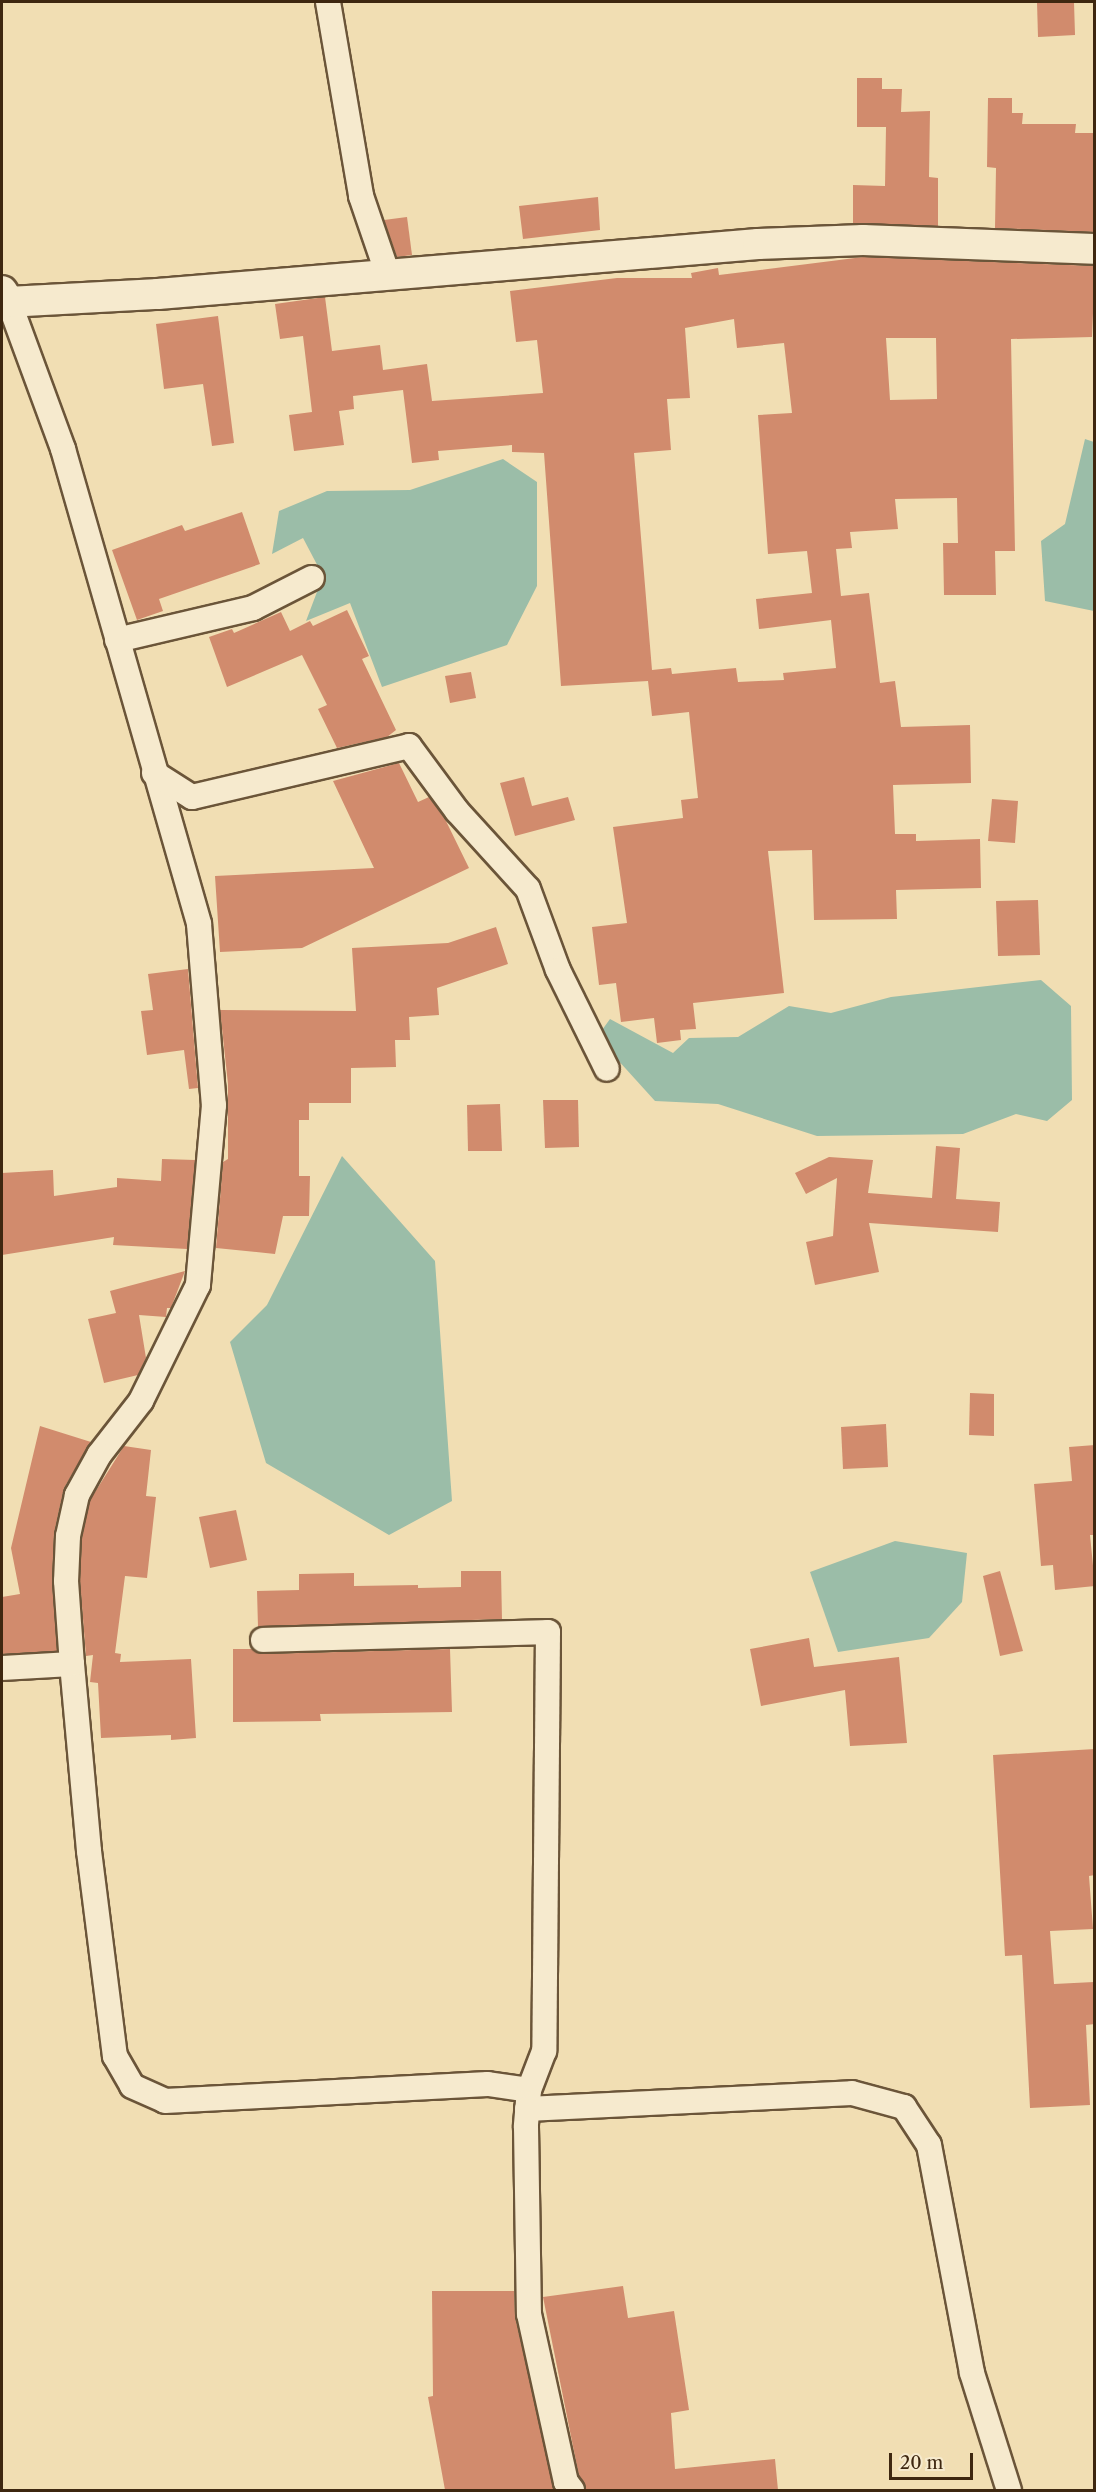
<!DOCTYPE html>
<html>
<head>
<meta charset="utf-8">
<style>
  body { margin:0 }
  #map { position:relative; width:1096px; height:2492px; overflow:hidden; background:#f1deb3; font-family:"Libre Caslon Text",serif }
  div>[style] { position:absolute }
  .water>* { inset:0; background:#9bbda8 }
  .building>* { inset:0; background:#d18b6d }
  .roads { filter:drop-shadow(2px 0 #6b5539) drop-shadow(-2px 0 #6b5539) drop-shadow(0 2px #6b5539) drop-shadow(0 -2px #6b5539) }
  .minor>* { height:24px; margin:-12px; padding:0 12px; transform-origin:12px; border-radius:12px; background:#f6eace }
  .tertiary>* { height:30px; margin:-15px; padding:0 15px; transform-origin:15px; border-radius:15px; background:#f6eace }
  span { translate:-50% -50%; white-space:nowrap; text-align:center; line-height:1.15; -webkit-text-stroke:4.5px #f6eace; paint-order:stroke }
  .frame { position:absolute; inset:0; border:3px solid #3e2710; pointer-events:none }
  .scale { position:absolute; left:889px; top:2453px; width:84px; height:27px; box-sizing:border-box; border:3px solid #3e2710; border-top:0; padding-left:8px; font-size:18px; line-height:21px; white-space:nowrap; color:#3e2710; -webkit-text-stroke:4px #f6eace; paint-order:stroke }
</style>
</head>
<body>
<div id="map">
  <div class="water">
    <i style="clip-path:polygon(1085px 439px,1094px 442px,1094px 611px,1045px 601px,1041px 541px,1065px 524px)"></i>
    <i style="clip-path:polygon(503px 459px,537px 482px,537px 586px,507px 645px,382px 687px,350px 603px,306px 621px,323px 576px,303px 538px,272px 554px,279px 511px,327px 491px,410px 490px)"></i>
    <i style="clip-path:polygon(1041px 980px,1071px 1006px,1072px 1100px,1047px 1121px,1016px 1114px,963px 1134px,817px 1136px,718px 1104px,655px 1101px,597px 1037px,610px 1019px,673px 1053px,689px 1038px,738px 1037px,789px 1006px,831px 1013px,891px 997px)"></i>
    <i style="clip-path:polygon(342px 1156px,435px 1261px,452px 1501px,389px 1535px,266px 1463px,230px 1342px,267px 1305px)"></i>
    <i style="clip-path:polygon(895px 1541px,967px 1553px,962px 1602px,929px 1638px,838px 1652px,810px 1572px)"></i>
  </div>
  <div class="building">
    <i style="clip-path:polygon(1037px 2px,1074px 2px,1075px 35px,1038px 37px)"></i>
    <i style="clip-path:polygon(857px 78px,882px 78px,882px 89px,902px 89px,901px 112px,930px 111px,929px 177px,938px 178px,938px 226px,853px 223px,853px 185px,885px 186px,886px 127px,857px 127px)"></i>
    <i style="clip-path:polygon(988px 98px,1012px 98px,1012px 113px,1023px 113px,1022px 124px,1076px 124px,1075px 133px,1095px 133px,1095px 232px,995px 228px,996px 168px,987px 167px)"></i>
    <i style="clip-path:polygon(598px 197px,600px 230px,523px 239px,519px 206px)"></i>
    <i style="clip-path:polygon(407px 217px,412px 255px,397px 257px,384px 220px)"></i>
    <i style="clip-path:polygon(evenodd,863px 257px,1095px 266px,1092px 337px,1011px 339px,1015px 551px,995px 551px,996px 595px,944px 595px,943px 543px,958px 543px,957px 498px,895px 499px,898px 529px,850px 532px,852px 548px,836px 549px,841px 596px,869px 593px,880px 683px,895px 681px,901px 727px,970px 725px,971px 783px,893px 785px,895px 834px,916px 834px,916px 841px,980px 839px,981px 888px,896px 890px,897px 919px,814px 920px,812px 850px,768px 851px,784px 993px,693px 1003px,696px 1029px,680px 1030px,681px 1040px,657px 1043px,654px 1018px,621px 1022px,616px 983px,599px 985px,592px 927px,627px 923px,613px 827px,683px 818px,681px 800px,698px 798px,689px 712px,652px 716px,648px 681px,561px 686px,544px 453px,512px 452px,512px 445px,438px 451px,439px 460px,412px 463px,403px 390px,353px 396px,354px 409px,339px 411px,344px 445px,294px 451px,289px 415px,312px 412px,303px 336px,280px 339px,275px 304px,325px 297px,332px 351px,380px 345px,383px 370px,427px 364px,432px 401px,543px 393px,537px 340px,516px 342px,510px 291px,617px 278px,692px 278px,691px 273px,718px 268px,719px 275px,863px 257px,734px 319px,737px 348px,784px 343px,792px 413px,758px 415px,768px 554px,807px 551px,812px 593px,756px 599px,759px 629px,831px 620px,836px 668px,783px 673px,784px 680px,738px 682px,736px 668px,672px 674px,671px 668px,652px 670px,634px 453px,671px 450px,667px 399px,690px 398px,685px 328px,734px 319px,863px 257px,886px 338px,936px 338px,937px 399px,890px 400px,886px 338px)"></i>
    <i style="clip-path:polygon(218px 316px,234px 443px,212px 446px,203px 384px,164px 389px,156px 324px)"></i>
    <i style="clip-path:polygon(242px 512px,260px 564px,159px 599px,163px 611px,137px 620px,112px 550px,182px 525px,185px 531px)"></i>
    <i style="clip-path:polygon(347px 610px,369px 656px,362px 659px,396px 730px,387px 737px,337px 748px,318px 709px,327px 705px,302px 655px,227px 687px,209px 637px,232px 629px,234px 633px,281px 612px,290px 631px,310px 621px,313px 626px)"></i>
    <i style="clip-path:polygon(471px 672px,476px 698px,450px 703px,445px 676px)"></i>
    <i style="clip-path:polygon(399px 763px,418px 802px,429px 797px,445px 819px,469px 868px,302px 948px,220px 952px,215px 876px,374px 868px,333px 781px)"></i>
    <i style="clip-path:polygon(524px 777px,532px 806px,568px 797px,575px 820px,515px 836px,500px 783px)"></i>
    <i style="clip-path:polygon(992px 799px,1018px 801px,1015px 843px,988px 841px)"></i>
    <i style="clip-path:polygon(1038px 900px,1040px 955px,998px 956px,996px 901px)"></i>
    <i style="clip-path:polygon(496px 927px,508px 964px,437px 988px,439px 1015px,409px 1017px,410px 1040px,395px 1040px,396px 1067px,351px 1068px,351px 1103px,309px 1103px,309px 1120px,299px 1120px,299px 1176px,310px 1176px,309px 1216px,283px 1216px,275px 1254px,216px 1248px,223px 1162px,228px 1159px,228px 1084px,220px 1010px,356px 1011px,352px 948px,448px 943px)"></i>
    <i style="clip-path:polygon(188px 969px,198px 1088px,189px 1089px,184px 1050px,147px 1055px,141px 1011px,153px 1010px,148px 974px)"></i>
    <i style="clip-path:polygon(543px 1100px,578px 1100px,579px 1147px,545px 1148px)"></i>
    <i style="clip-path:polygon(500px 1104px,502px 1151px,468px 1151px,467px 1105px)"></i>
    <i style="clip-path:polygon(936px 1146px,960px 1148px,956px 1199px,1000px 1202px,998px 1232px,869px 1223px,879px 1272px,815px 1285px,806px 1242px,833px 1236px,837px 1178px,806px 1194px,795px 1173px,829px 1157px,873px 1160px,868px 1193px,932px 1198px)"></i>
    <i style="clip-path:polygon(162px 1159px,195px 1160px,187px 1249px,113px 1245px,114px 1237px,2px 1255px,2px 1173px,53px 1170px,54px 1196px,117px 1187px,117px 1178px,161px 1181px)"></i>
    <i style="clip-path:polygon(185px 1271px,171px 1308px,167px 1308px,166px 1317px,139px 1315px,146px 1358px,138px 1375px,104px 1383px,88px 1319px,116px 1313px,110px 1291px)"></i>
    <i style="clip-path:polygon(970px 1393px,994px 1394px,994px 1436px,969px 1435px)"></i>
    <i style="clip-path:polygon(886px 1424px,888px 1467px,843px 1469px,841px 1427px)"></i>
    <i style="clip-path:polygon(40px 1426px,91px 1442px,64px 1488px,54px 1533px,52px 1582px,57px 1651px,2px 1654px,2px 1597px,20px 1594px,11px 1548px)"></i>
    <i style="clip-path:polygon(1095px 1445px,1095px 1535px,1090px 1535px,1095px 1586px,1055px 1590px,1053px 1565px,1041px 1566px,1034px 1484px,1072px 1481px,1069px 1447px)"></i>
    <i style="clip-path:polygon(124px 1446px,151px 1450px,146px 1496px,156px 1497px,147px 1578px,125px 1576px,115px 1653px,121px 1654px,120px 1662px,191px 1659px,196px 1738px,171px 1740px,171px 1735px,101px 1738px,98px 1683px,90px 1682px,93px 1655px,86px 1656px,80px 1581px,82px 1538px,90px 1500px)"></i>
    <i style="clip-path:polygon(236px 1510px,247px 1560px,210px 1568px,199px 1517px)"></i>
    <i style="clip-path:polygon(461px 1571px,501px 1571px,502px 1619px,258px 1627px,257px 1591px,299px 1590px,299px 1574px,354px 1573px,354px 1586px,418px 1585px,418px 1588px,461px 1587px)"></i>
    <i style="clip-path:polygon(1000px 1571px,1023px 1651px,1000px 1656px,983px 1576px)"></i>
    <i style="clip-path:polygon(809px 1638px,814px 1667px,899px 1657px,907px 1743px,850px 1746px,845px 1690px,761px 1706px,750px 1649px)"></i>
    <i style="clip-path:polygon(233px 1649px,252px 1649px,263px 1654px,450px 1649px,452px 1712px,320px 1714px,321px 1721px,233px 1722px)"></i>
    <i style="clip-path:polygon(1095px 1749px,1095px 1875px,1089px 1876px,1093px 1929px,1050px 1931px,1054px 1984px,1094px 1982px,1095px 2024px,1086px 2025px,1090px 2105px,1030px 2108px,1022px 1955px,1005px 1956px,993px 1755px)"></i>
    <i style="clip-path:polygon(623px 2286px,628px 2318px,674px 2311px,689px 2410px,671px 2413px,675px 2469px,775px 2459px,778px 2490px,586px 2490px,579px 2476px,543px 2297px)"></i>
    <i style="clip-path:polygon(432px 2291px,514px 2291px,515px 2317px,555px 2490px,445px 2490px,428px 2397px,433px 2396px)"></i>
  </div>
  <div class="roads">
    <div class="minor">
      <i style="left:328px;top:2px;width:197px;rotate:80.3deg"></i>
      <i style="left:361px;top:196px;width:83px;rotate:71.1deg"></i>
      <i style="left:9px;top:302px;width:157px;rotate:69.8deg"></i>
      <i style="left:63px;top:449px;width:494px;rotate:74deg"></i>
      <i style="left:199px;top:924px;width:182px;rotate:85.3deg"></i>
      <i style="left:214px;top:1105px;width:181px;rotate:95.1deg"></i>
      <i style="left:198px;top:1285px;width:129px;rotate:116.2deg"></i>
      <i style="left:141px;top:1401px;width:68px;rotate:127.9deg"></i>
      <i style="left:99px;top:1455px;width:46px;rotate:118.8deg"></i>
      <i style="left:77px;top:1495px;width:42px;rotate:102.4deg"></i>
      <i style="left:68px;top:1536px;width:45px;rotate:92.5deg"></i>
      <i style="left:66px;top:1581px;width:83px;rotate:85.9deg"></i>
      <i style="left:72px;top:1664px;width:188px;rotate:84.8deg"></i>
      <i style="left:89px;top:1851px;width:207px;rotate:82.8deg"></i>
      <i style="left:115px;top:2056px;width:34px;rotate:60deg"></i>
      <i style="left:132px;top:2086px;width:36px;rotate:24deg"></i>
      <i style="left:165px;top:2101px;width:323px;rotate:-3deg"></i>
      <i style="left:488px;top:2084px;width:41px;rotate:8.3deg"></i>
      <i style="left:529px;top:2090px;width:37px;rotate:95deg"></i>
      <i style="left:526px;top:2127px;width:187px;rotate:89.1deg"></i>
      <i style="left:529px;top:2314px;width:172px;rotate:77.6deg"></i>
      <i style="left:566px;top:2482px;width:10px;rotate:53deg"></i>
      <i style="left:117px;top:640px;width:140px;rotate:-13.2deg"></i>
      <i style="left:253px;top:608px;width:66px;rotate:-27deg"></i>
      <i style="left:154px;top:773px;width:45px;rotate:32.3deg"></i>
      <i style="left:192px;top:797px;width:223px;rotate:-13.2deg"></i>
      <i style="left:409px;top:746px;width:81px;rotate:53.6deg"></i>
      <i style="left:457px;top:811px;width:105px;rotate:47.7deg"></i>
      <i style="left:528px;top:889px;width:86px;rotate:69.7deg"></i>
      <i style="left:558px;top:970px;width:110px;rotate:63.7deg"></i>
      <i style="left:263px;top:1640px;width:285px;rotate:-1.6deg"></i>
      <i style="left:548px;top:1632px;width:419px;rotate:90.5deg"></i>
      <i style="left:544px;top:2051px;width:42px;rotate:111deg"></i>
      <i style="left:2px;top:1668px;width:70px;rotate:-3.3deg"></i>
      <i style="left:527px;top:2109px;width:325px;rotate:-2.8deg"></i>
      <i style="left:852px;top:2093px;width:54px;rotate:15.1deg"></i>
      <i style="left:904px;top:2107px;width:45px;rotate:56.7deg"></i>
      <i style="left:929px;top:2145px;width:232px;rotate:79.3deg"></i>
      <i style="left:972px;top:2373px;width:123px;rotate:72.5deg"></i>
    </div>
    <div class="tertiary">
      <i style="left:2px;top:291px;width:13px;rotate:58deg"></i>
      <i style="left:9px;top:302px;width:149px;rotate:-3.1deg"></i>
      <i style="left:158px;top:294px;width:602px;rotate:-4.76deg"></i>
      <i style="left:758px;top:244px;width:105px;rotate:-2.2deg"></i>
      <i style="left:863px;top:240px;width:231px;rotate:2.2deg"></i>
    </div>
  </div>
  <div class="frame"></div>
  <div class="scale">20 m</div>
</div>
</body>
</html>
